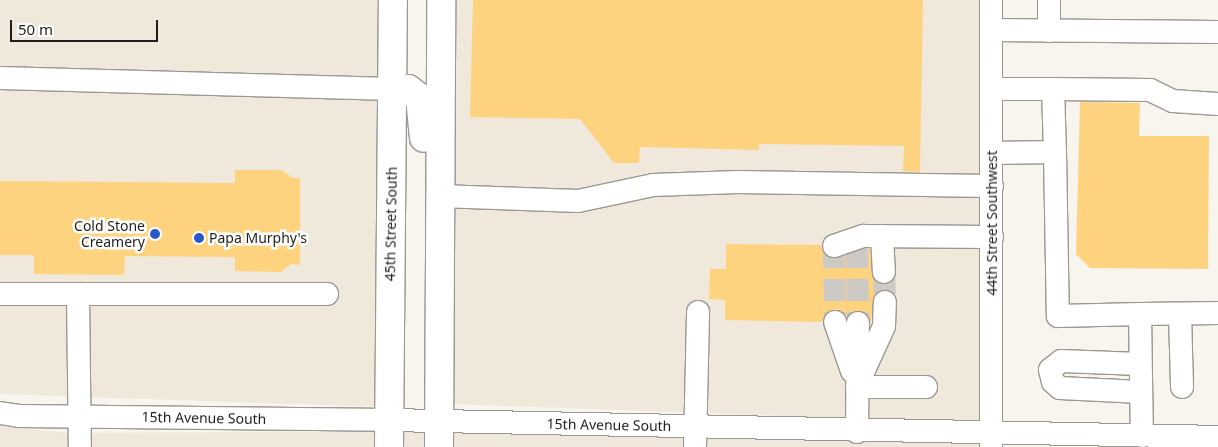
<!DOCTYPE html>
<html>
<head>
<meta charset="utf-8">
<style>
  body { margin:0 }
  #map { position:relative; width:1218px; height:447px; overflow:hidden; background:#f8f4ee; font-family:"Noto Sans",sans-serif }
  div>[style] { position:absolute }
  .built>* { inset:0; background:#efe8db }
  .building>* { inset:0; background:#fed380 }
  .minor-tunnel>* { height:22px; margin-top:-11px; transform-origin:0; background:repeating-linear-gradient(90deg,#cdc9c4 0 22px,transparent 0 33px) }
  .roads { filter:drop-shadow(1px 0 #9b9892) drop-shadow(-1px 0 #9b9892) drop-shadow(0 1px #9b9892) drop-shadow(0 -1px #9b9892) }
  .minor>* { height:22px; margin:-11px; padding:0 11px; transform-origin:11px; border-radius:11px; background:#fff }
  .major>* { height:28px; margin:-14px; padding:0 14px; transform-origin:14px; border-radius:14px; background:#fff }
  .dots>* { width:14px; height:14px; translate:-50% -50%; box-sizing:border-box; border:2px solid #fff; border-radius:50% }
  span { translate:-50% -50%; white-space:nowrap; text-align:center; line-height:1.15; -webkit-text-stroke:5px #fff; paint-order:stroke }
  .street-label { font-size:14px; color:#201f1c }
  .poi-label { font-size:14px; color:#201f1c }
  .right { translate:-100% -50%; text-align:right }
  .left { translate:0 -50%; text-align:left }
  .scale { position:absolute; left:10px; top:20px; width:148px; height:22px; box-sizing:border-box; border:2px solid #201f1c; border-top:0; padding-left:6px; font-size:15px; line-height:18px; white-space:nowrap; color:#201f1c; -webkit-text-stroke:4px #fff; paint-order:stroke }
</style>
</head>
<body>
<div id="map">
  <div class="built">
    <i style="clip-path:polygon(0 0,381px 0,383px 407px,0 394px)"></i>
    <i style="clip-path:polygon(454px 0,981px 0,979px 423px,452px 404px)"></i>
    <i style="clip-path:polygon(0 426px,68px 433px,414px 431px,984px 444px,984px 447px,0 447px)"></i>
  </div>
  <div class="building">
    <i style="clip-path:polygon(473px 0,923px 0,920px 172px,903px 171px,904px 146px,759px 144px,759px 150px,640px 147px,639px 163px,614px 163px,580px 119px,470px 117px)"></i>
    <i style="clip-path:polygon(1080px 102px,1140px 103px,1139px 136px,1209px 136px,1208px 269px,1090px 268px,1076px 254px)"></i>
    <i style="clip-path:polygon(235px 170px,282px 170px,292px 178px,300px 178px,300px 265px,291px 264px,281px 272px,235px 271px,235px 257px,125px 256px,124px 275px,34px 274px,34px 255px,0 255px,0 181px,235px 183px)"></i>
    <i style="clip-path:polygon(726px 244px,821px 245px,825px 256px,832px 259px,870px 249px,873px 279px,879px 284px,890px 284px,890px 290px,879px 290px,874px 295px,871px 322px,864px 312px,852px 311px,847px 316px,837px 309px,825px 313px,822px 322px,725px 320px,725px 300px,709px 299px,710px 269px,726px 269px)"></i>
  </div>
  <div class="minor-tunnel">
    <i style="left:834px;top:246px;width:76px;rotate:89.2deg"></i>
    <i style="left:857px;top:246px;width:77px;rotate:89.3deg"></i>
    <i style="left:884px;top:272px;width:30px;rotate:88deg"></i>
  </div>
  <div class="roads">
    <div class="minor">
      <i style="left:1049px;top:0;width:31px;rotate:90deg"></i>
      <i style="left:992px;top:30px;width:226px;rotate:0.5deg"></i>
      <i style="left:0;top:78px;width:392px;rotate:1.6deg"></i>
      <i style="left:992px;top:89px;width:61px"></i>
      <i style="left:1055px;top:152px;width:63px;rotate:-91.8deg"></i>
      <i style="left:1053px;top:89px;width:97px;rotate:0.6deg"></i>
      <i style="left:1150px;top:90px;width:25px;rotate:26deg"></i>
      <i style="left:1173px;top:101px;width:45px;rotate:3.8deg"></i>
      <i style="left:992px;top:153px;width:63px;rotate:-0.9deg"></i>
      <i style="left:1055px;top:152px;width:164px;rotate:89deg"></i>
      <i style="left:1058px;top:316px;width:82px;rotate:-1.4deg"></i>
      <i style="left:1140px;top:314px;width:122px;rotate:89.1deg"></i>
      <i style="left:440px;top:196px;width:138px;rotate:2.1deg"></i>
      <i style="left:578px;top:201px;width:77px;rotate:-12deg"></i>
      <i style="left:653px;top:185px;width:85px;rotate:-2deg"></i>
      <i style="left:738px;top:182px;width:254px;rotate:0.9deg"></i>
      <i style="left:882px;top:236px;width:36px;rotate:87deg"></i>
      <i style="left:834px;top:246px;width:31px;rotate:-19deg"></i>
      <i style="left:863px;top:236px;width:129px;rotate:0.4deg"></i>
      <i style="left:0;top:294px;width:327px"></i>
      <i style="left:78px;top:294px;width:153px;rotate:89.3deg"></i>
      <i style="left:1140px;top:314px;width:78px;rotate:-0.7deg"></i>
      <i style="left:1180px;top:314px;width:73px;rotate:88.4deg"></i>
      <i style="left:835px;top:322px;width:52px;rotate:70.9deg"></i>
      <i style="left:1140px;top:364px;width:79px;rotate:-177.8deg"></i>
      <i style="left:1061px;top:361px;width:14px;rotate:141deg"></i>
      <i style="left:1050px;top:370px;width:12px;rotate:76deg"></i>
      <i style="left:1053px;top:382px;width:9px;rotate:41deg"></i>
      <i style="left:1060px;top:388px;width:81px;rotate:2.8deg"></i>
      <i style="left:860px;top:379px;width:58px;rotate:-65.6deg"></i>
      <i style="left:884px;top:326px;width:24px;rotate:-88deg"></i>
      <i style="left:857px;top:387px;width:69px"></i>
      <i style="left:0;top:413px;width:19px;rotate:9deg"></i>
      <i style="left:19px;top:416px;width:370px;rotate:0.6deg"></i>
      <i style="left:389px;top:420px;width:829px;rotate:1.17deg"></i>
      <i style="left:857px;top:432px;width:109px;rotate:-89.5deg"></i>
      <i style="left:991px;top:446px;width:446px;rotate:-90deg"></i>
      <i style="left:695px;top:447px;width:135px;rotate:-88.7deg"></i>
    </div>
    <div class="major">
      <i style="left:392px;top:89px;width:16px"></i>
      <i style="left:408px;top:89px;width:15px;rotate:37deg"></i>
      <i style="left:420px;top:98px;width:40px;rotate:84.3deg"></i>
      <i style="left:389px;top:447px;width:447px;rotate:-89.5deg"></i>
      <i style="left:439px;top:447px;width:447px;rotate:-89.7deg"></i>
    </div>
  </div>
  <div class="dots">
    <i style="left:155px;top:234px;background:#2859c7"></i>
    <i style="left:199px;top:238px;background:#2859c7"></i>
  </div>
  <div class="street-label">
    <span style="left:992px;top:223px;rotate:-90deg">44th Street Southwest</span>
    <span style="left:391px;top:224px;rotate:-89deg">45th Street South</span>
    <span style="left:204px;top:418px;rotate:1deg">15th Avenue South</span>
    <span style="left:609px;top:425px;rotate:1deg">15th Avenue South</span>
  </div>
  <div class="poi-label">
    <span class="right" style="left:145px;top:234px">Cold Stone<br>Creamery</span>
    <span class="left" style="left:209px;top:238px">Papa Murphy's</span>
  </div>
  <div class="scale">50 m</div>
</div>
</body>
</html>
